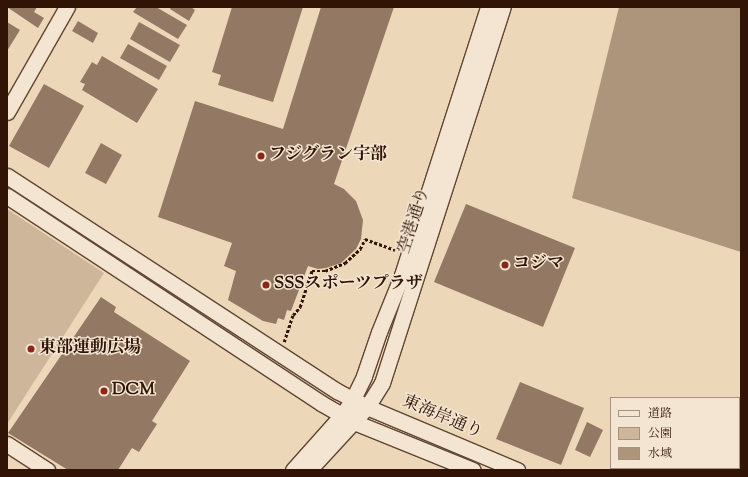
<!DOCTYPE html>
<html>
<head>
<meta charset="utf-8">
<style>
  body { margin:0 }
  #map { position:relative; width:748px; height:477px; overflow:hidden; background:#edd7b9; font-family:"Sorts Mill Goudy","Noto Serif JP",serif }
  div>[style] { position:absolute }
  .green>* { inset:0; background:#cdb69a }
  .water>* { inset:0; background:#ad957c }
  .building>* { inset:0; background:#937963 }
  .path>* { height:2.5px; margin-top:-1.25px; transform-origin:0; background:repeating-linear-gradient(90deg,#311405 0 3px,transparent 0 5px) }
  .roads { filter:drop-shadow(1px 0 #604532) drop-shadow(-1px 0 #604532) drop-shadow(0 1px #604532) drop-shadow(0 -1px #604532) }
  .minor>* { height:15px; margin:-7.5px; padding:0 7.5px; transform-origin:7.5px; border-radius:7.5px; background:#f3e5d2 }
  .dots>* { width:11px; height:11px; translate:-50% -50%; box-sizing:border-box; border:2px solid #f3e5d2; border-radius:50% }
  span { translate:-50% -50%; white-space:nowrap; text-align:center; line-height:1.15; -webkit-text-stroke:3px #f3e5d2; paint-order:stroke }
  .poi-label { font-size:17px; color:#311405; font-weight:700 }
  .left { translate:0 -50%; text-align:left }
  .street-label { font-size:17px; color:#311405 }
  .frame { position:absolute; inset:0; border:8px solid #311405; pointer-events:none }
  .legend { position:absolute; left:610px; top:397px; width:130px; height:72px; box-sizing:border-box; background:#f3e5d2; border:1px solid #a59180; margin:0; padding:5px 7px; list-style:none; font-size:12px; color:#311405 }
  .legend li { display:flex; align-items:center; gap:8px; height:20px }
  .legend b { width:20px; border:1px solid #a59180 }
</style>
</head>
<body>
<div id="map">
  <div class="green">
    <i style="clip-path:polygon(7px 209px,104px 273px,7px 424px)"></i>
    <i style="clip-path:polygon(114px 254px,239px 336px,236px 340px,112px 258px)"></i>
  </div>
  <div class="water">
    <i style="clip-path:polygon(619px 7px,741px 7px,741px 252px,572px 198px)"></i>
  </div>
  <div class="building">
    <i style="clip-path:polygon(7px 7px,37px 7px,34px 12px,44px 18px,38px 28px)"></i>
    <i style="clip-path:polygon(137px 7px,156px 7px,187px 25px,178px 39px,133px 12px)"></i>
    <i style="clip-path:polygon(171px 7px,191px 7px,195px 10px,189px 21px,170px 9px)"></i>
    <i style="clip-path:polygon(232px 7px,303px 7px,273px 102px,218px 85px,221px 75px,212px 72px)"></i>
    <i style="clip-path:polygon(321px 7px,394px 7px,334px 184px,344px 189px,356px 201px,363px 220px,361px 239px,356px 249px,341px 263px,326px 268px,318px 269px,308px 266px,291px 311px,287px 310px,284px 320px,278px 318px,276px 324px,263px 321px,228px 300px,236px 271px,224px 266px,232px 243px,158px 217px,195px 101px,283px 129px)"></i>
    <i style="clip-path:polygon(78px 21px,98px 33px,93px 43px,72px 31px)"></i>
    <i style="clip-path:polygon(7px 22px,20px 30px,7px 51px)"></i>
    <i style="clip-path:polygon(139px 22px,180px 45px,170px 62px,130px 39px)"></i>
    <i style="clip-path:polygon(128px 44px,167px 66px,159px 80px,120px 58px)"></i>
    <i style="clip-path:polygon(102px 56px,158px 89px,137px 123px,82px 90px,85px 84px,80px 82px,92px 62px,97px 65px)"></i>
    <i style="clip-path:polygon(44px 84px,84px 106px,49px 168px,9px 146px)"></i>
    <i style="clip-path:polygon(101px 143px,122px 155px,106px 184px,85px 173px)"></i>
    <i style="clip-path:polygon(466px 204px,575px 248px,543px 327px,434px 282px)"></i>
    <i style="clip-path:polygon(101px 297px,116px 307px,114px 312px,190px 361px,152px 421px,157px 424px,139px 452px,132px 448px,118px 470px,68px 470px,8px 433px)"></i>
    <i style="clip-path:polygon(520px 382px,584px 408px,561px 465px,496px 439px)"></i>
    <i style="clip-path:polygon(587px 422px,603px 430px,590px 457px,575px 450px)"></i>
  </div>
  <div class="path">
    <i style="left:284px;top:342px;width:28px;rotate:-72deg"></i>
    <i style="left:293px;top:315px;width:11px;rotate:-49deg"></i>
    <i style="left:300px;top:307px;width:38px;rotate:-72deg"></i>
    <i style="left:312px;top:271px;width:13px"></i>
    <i style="left:325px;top:271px;width:22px;rotate:-22deg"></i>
    <i style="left:345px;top:263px;width:21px;rotate:-43deg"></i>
    <i style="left:360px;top:249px;width:11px;rotate:-63deg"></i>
    <i style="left:365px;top:239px;width:32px;rotate:20deg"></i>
  </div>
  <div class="roads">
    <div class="minor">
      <i style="left:7px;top:112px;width:121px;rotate:-60.3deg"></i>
      <i style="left:7px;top:176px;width:394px;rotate:33.1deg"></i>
      <i style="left:337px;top:391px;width:34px;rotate:28deg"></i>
      <i style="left:367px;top:407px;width:163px;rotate:22.8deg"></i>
      <i style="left:7px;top:196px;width:376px;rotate:33.4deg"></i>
      <i style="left:321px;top:403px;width:38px;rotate:30deg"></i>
      <i style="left:354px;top:422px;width:128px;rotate:22deg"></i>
      <i style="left:7px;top:444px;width:48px;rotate:33deg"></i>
      <i style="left:293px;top:470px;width:74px;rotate:-48.3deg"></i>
      <i style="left:342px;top:415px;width:19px;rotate:-55deg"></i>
      <i style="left:353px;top:399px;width:25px;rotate:-64deg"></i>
      <i style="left:364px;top:376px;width:46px;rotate:-71.2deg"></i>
      <i style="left:379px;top:332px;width:61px;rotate:-68deg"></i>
      <i style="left:402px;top:275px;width:281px;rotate:-72.2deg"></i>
      <i style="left:309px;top:470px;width:86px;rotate:-47.4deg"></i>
      <i style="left:367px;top:407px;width:28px;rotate:-58deg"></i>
      <i style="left:382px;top:383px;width:395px;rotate:-72.2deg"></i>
    </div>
  </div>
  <div class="dots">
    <i style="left:261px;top:156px;background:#8f2418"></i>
    <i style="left:505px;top:265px;background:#8f2418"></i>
    <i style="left:266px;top:285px;background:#8f2418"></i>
    <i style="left:31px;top:349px;background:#8f2418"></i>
    <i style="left:104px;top:391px;background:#8f2418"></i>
  </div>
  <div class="poi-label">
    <span class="left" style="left:269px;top:156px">フジグラン宇部</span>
    <span class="left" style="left:513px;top:265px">コジマ</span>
    <span class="left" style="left:274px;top:285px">SSSスポーツプラザ</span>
    <span class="left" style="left:39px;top:349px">東部運動広場</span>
    <span class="left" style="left:112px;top:391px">DCM</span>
  </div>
  <div class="street-label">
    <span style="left:415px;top:221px;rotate:-72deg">空港通り</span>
    <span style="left:442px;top:418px;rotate:23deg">東海岸通り</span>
  </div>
  <div class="frame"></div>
  <ul class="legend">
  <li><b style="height:5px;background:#f3e5d2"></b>道路</li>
  <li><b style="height:11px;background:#cdb69a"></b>公園</li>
  <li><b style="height:11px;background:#ad957c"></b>水域</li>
  </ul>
</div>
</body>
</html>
